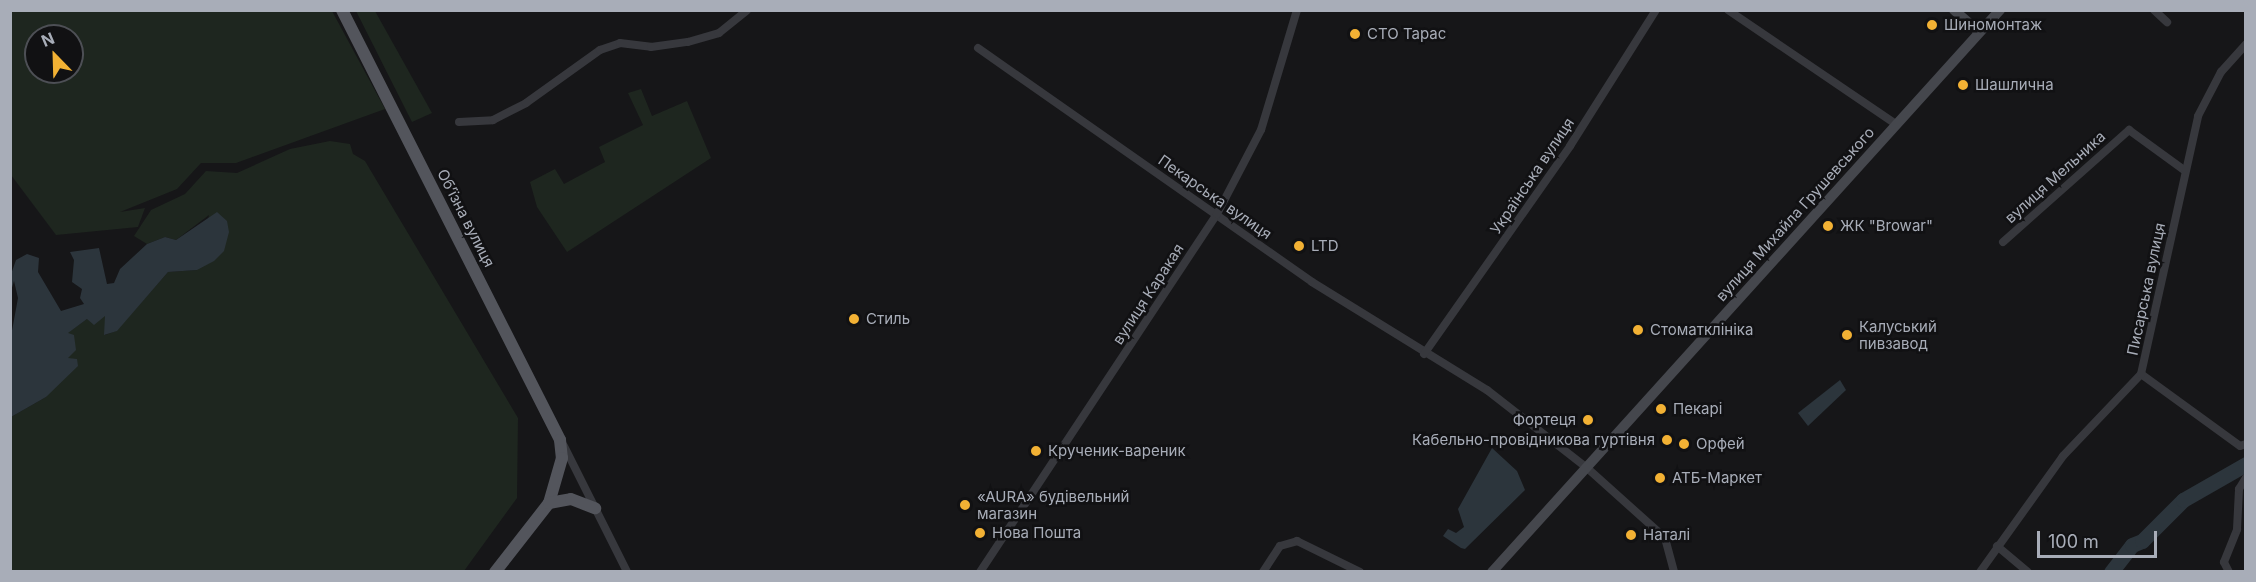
<!DOCTYPE html>
<html>
<head>
<meta charset="utf-8">
<style>
  body { margin:0 }
  #map { position:relative; width:2256px; height:582px; overflow:hidden; background:#161618; font-family:Inter,sans-serif }
  div>[style] { position:absolute }
  .green>* { inset:0; background:#1e261f }
  .water>* { inset:0; background:#2c353c }
  .river>* { height:15px; margin:-7.5px; padding:0 7.5px; transform-origin:7.5px; border-radius:7.5px; background:#2c353c }
  .street>* { height:8px; margin:-4px; padding:0 4px; transform-origin:4px; border-radius:4px; background:#37383d }
  .secondary>* { height:10px; margin:-5px; padding:0 5px; transform-origin:5px; border-radius:5px; background:#45474d }
  .primary>* { height:12px; margin:-6px; padding:0 6px; transform-origin:6px; border-radius:6px; background:#53555c }
  .dots>* { width:16px; height:16px; translate:-50% -50%; box-sizing:border-box; border:3px solid #111113; border-radius:50% }
  span { translate:-50% -50%; white-space:nowrap; text-align:center; line-height:1.15; -webkit-text-stroke:5px #111113; paint-order:stroke }
  .poi-label { font-size:15px; color:#a8adb8 }
  .left { translate:0 -50%; text-align:left }
  .right { translate:-100% -50%; text-align:right }
  .street-label { font-size:15px; color:#a8adb8 }
  .frame { position:absolute; inset:0; border:12px solid #a8adb8; pointer-events:none }
  .north { position:absolute; left:24px; top:24px; width:60px; height:60px; box-sizing:border-box; background:#111113; border:2px solid #4d4f55; border-radius:50%; rotate:337deg; font-size:16px; font-weight:700; line-height:24px; text-align:center; color:#a8adb8 }
  .north::after { content:''; display:block; margin:auto; width:21px; height:27px; background:#f2b134; clip-path:polygon(50% 0,100% 100%,50% 72%,0 100%) }
  .scale { position:absolute; left:2037px; top:531px; width:120px; height:27px; box-sizing:border-box; border:3px solid #a8adb8; border-top:0; padding-left:8px; font-size:18px; line-height:21px; white-space:nowrap; color:#a8adb8; -webkit-text-stroke:4px #111113; paint-order:stroke }
</style>
</head>
<body>
<div id="map">
  <div class="green">
    <i style="clip-path:polygon(evenodd,10px 11px,332px 11px,385px 109px,236px 163px,201px 163px,177px 189px,120px 212px,145px 208px,138px 227px,56px 235px,11px 175px,10px 11px,36px 36px,72px 36px,72px 72px,36px 72px,36px 36px)"></i>
    <i style="clip-path:polygon(356px 11px,375px 11px,432px 113px,412px 122px)"></i>
    <i style="clip-path:polygon(641px 89px,652px 116px,687px 101px,711px 158px,567px 252px,537px 207px,530px 182px,555px 169px,564px 184px,605px 162px,599px 147px,643px 125px,628px 93px)"></i>
    <i style="clip-path:polygon(330px 141px,350px 144px,353px 154px,365px 161px,518px 418px,517px 498px,464px 571px,11px 571px,11px 417px,46px 397px,67px 358px,66px 334px,87px 319px,105px 315px,105px 335px,116px 331px,168px 272px,197px 270px,209px 215px,176px 240px,165px 237px,147px 244px,134px 236px,151px 210px,185px 194px,206px 171px,237px 173px,290px 149px)"></i>
  </div>
  <div class="water">
    <i style="clip-path:polygon(217px 212px,227px 221px,229px 232px,224px 251px,214px 261px,197px 270px,168px 272px,117px 331px,104px 335px,105px 316px,94px 325px,87px 319px,68px 333px,74px 335px,76px 350px,68px 358px,77px 359px,78px 366px,46px 397px,11px 417px,11px 336px,18px 298px,14px 281px,11px 291px,10px 277px,16px 260px,27px 254px,39px 258px,38px 272px,61px 311px,84px 304px,80px 298px,82px 289px,72px 282px,74px 260px,70px 252px,99px 248px,107px 284px,114px 283px,120px 269px,147px 244px,165px 237px,176px 240px)"></i>
    <i style="clip-path:polygon(1840px 380px,1846px 390px,1808px 426px,1798px 413px)"></i>
    <i style="clip-path:polygon(1492px 448px,1517px 471px,1525px 490px,1465px 549px,1461px 548px,1443px 536px,1448px 529px,1456px 533px,1464px 527px,1458px 509px)"></i>
  </div>
  <div class="river">
    <i style="left:2111px;top:572px;width:34px;rotate:-52deg"></i>
    <i style="left:2132px;top:545px;width:11px;rotate:-22deg"></i>
    <i style="left:2142px;top:541px;width:58px;rotate:-45deg"></i>
    <i style="left:2183px;top:500px;width:73px;rotate:-29.7deg"></i>
  </div>
  <div class="street">
    <i style="left:1728px;top:10px;width:203px;rotate:34.2deg"></i>
    <i style="left:2154px;top:10px;width:18px;rotate:43deg"></i>
    <i style="left:978px;top:48px;width:408px;rotate:35deg"></i>
    <i style="left:1312px;top:282px;width:206px;rotate:31.7deg"></i>
    <i style="left:1487px;top:390px;width:125px;rotate:37.9deg"></i>
    <i style="left:1586px;top:467px;width:106px;rotate:41.9deg"></i>
    <i style="left:1665px;top:538px;width:35px;rotate:75deg"></i>
    <i style="left:459px;top:122px;width:34px;rotate:-3deg"></i>
    <i style="left:493px;top:120px;width:37px;rotate:-27deg"></i>
    <i style="left:526px;top:103px;width:91px;rotate:-35.6deg"></i>
    <i style="left:600px;top:50px;width:21px;rotate:-19deg"></i>
    <i style="left:620px;top:43px;width:31px;rotate:7deg"></i>
    <i style="left:651px;top:47px;width:37px;rotate:-8deg"></i>
    <i style="left:688px;top:42px;width:32px;rotate:-16deg"></i>
    <i style="left:719px;top:33px;width:36px;rotate:-39deg"></i>
    <i style="left:2003px;top:242px;width:169px;rotate:-41.6deg"></i>
    <i style="left:2129px;top:130px;width:68px;rotate:36deg"></i>
    <i style="left:1424px;top:354px;width:254px;rotate:-54.9deg"></i>
    <i style="left:1570px;top:146px;width:161px;rotate:-57.7deg"></i>
    <i style="left:2141px;top:374px;width:122px;rotate:36deg"></i>
    <i style="left:2240px;top:446px;width:6px;rotate:-18deg"></i>
    <i style="left:564px;top:446px;width:141px;rotate:63.4deg"></i>
    <i style="left:1997px;top:546px;width:40px;rotate:40deg"></i>
    <i style="left:980px;top:572px;width:429px;rotate:-56.5deg"></i>
    <i style="left:1217px;top:214px;width:95px;rotate:-62.4deg"></i>
    <i style="left:1261px;top:130px;width:125px;rotate:-73.3deg"></i>
    <i style="left:1263px;top:572px;width:31px;rotate:-57deg"></i>
    <i style="left:1280px;top:546px;width:18px;rotate:-16deg"></i>
    <i style="left:1297px;top:541px;width:70px;rotate:26.2deg"></i>
    <i style="left:1980px;top:572px;width:143px;rotate:-54.4deg"></i>
    <i style="left:2063px;top:456px;width:113px;rotate:-46.4deg"></i>
    <i style="left:2141px;top:374px;width:264px;rotate:-77.5deg"></i>
    <i style="left:2198px;top:116px;width:50px;rotate:-62.4deg"></i>
    <i style="left:2221px;top:72px;width:38px;rotate:-48deg"></i>
    <i style="left:2229px;top:572px;width:11px;rotate:-117deg"></i>
    <i style="left:2224px;top:562px;width:35px;rotate:-68deg"></i>
    <i style="left:2237px;top:529px;width:40px;rotate:-87.1deg"></i>
    <i style="left:2239px;top:489px;width:13px;rotate:-58deg"></i>
  </div>
  <div class="secondary">
    <i style="left:1954px;top:10px;width:33px;rotate:41deg"></i>
    <i style="left:1492px;top:572px;width:758px;rotate:-47.89deg"></i>
  </div>
  <div class="primary">
    <i style="left:342px;top:10px;width:482px;rotate:63.1deg"></i>
    <i style="left:560px;top:440px;width:18px;rotate:84deg"></i>
    <i style="left:562px;top:458px;width:47px;rotate:106.1deg"></i>
    <i style="left:549px;top:503px;width:88px;rotate:128deg"></i>
    <i style="left:549px;top:503px;width:22px;rotate:-10deg"></i>
    <i style="left:571px;top:499px;width:26px;rotate:21deg"></i>
  </div>
  <div class="dots">
    <i style="left:1932px;top:25px;background:#f2b134"></i>
    <i style="left:1355px;top:34px;background:#f2b134"></i>
    <i style="left:1963px;top:85px;background:#f2b134"></i>
    <i style="left:1828px;top:226px;background:#f2b134"></i>
    <i style="left:1299px;top:246px;background:#f2b134"></i>
    <i style="left:854px;top:319px;background:#f2b134"></i>
    <i style="left:1638px;top:330px;background:#f2b134"></i>
    <i style="left:1847px;top:335px;background:#f2b134"></i>
    <i style="left:1661px;top:409px;background:#f2b134"></i>
    <i style="left:1588px;top:420px;background:#f2b134"></i>
    <i style="left:1667px;top:440px;background:#f2b134"></i>
    <i style="left:1684px;top:444px;background:#f2b134"></i>
    <i style="left:1036px;top:451px;background:#f2b134"></i>
    <i style="left:1660px;top:478px;background:#f2b134"></i>
    <i style="left:965px;top:505px;background:#f2b134"></i>
    <i style="left:980px;top:533px;background:#f2b134"></i>
    <i style="left:1631px;top:535px;background:#f2b134"></i>
  </div>
  <div class="poi-label">
    <span class="left" style="left:1944px;top:25px">Шиномонтаж</span>
    <span class="left" style="left:1367px;top:34px">СТО Тарас</span>
    <span class="left" style="left:1975px;top:85px">Шашлична</span>
    <span class="left" style="left:1840px;top:226px">ЖК "Browar"</span>
    <span class="left" style="left:1311px;top:246px">LTD</span>
    <span class="left" style="left:866px;top:319px">Стиль</span>
    <span class="left" style="left:1859px;top:335px">Калуський<br>пивзавод</span>
    <span class="left" style="left:1650px;top:330px">Стоматклініка</span>
    <span class="left" style="left:1673px;top:409px">Пекарі</span>
    <span class="right" style="left:1576px;top:420px">Фортеця</span>
    <span class="right" style="left:1655px;top:440px">Кабельно-провідникова гуртівня</span>
    <span class="left" style="left:1696px;top:444px">Орфей</span>
    <span class="left" style="left:1048px;top:451px">Крученик-вареник</span>
    <span class="left" style="left:1672px;top:478px">АТБ-Маркет</span>
    <span class="left" style="left:977px;top:505px">«AURA» будівельний<br>магазин</span>
    <span class="left" style="left:992px;top:533px">Нова Пошта</span>
    <span class="left" style="left:1643px;top:535px">Наталі</span>
  </div>
  <div class="street-label">
    <span style="left:1532px;top:176px;rotate:-56deg">Українська вулиця</span>
    <span style="left:2055px;top:177px;rotate:-42deg">вулиця Мельника</span>
    <span style="left:1215px;top:197px;rotate:35deg">Пекарська вулиця</span>
    <span style="left:1795px;top:214px;rotate:-48deg">вулиця Михайла Грушевського</span>
    <span style="left:466px;top:218px;rotate:63deg">Обʼїзна вулиця</span>
    <span style="left:2146px;top:289px;rotate:-78deg">Писарська вулиця</span>
    <span style="left:1148px;top:294px;rotate:-57deg">вулиця Каракая</span>
  </div>
  <div class="frame"></div>
  <div class="north">N</div>
  <div class="scale">100 m</div>
</div>
</body>
</html>
